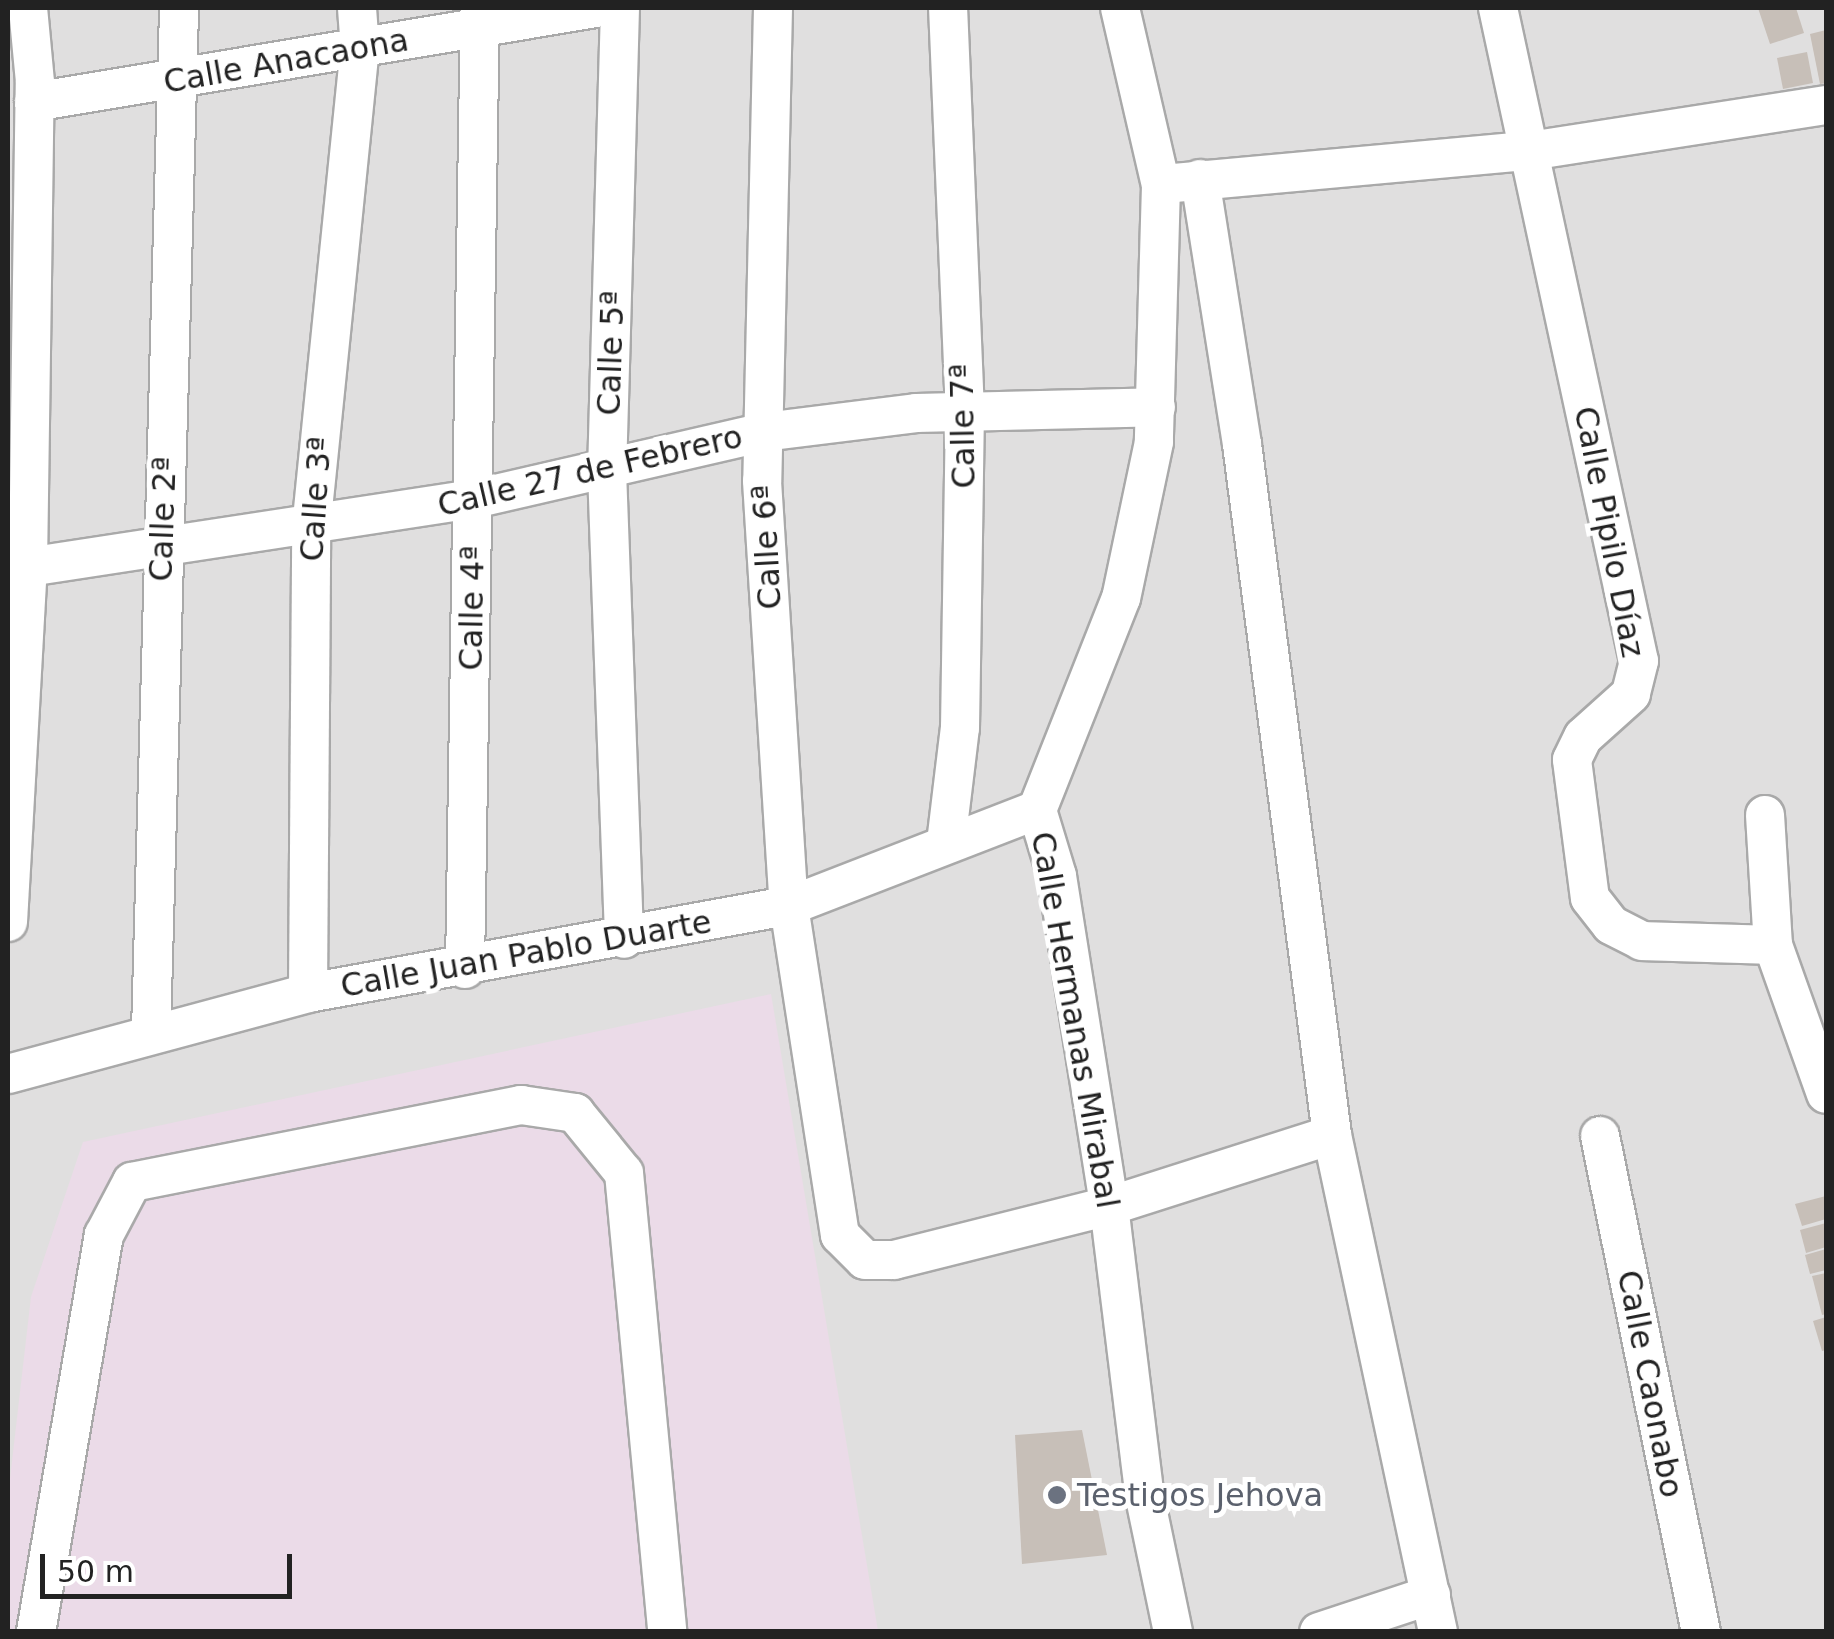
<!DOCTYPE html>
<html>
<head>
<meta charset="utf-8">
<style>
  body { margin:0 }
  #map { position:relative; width:1834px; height:1639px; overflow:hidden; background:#f2efe9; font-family:"DejaVu Sans",sans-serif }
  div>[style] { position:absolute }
  .residential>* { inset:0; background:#e0dfdf }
  .industrial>* { inset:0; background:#ebdbe8 }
  .building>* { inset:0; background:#c7bfb8 }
  .roads { filter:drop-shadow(2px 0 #a9a9a9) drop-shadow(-2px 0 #a9a9a9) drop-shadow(0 2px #a9a9a9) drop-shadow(0 -2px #a9a9a9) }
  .minor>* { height:38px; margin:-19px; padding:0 19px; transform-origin:19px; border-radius:19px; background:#fff }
  .dots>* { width:28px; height:28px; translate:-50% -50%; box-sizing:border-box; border:5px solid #fff; border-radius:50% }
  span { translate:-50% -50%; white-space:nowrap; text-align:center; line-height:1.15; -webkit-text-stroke:10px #fff; paint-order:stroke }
  .street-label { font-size:32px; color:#222 }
  .worship-label { font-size:32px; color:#5b616d }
  .left { translate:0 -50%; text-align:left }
  .frame { position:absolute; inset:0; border:10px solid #222; pointer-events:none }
  .scale { position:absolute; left:40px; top:1554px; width:252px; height:45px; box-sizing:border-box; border:5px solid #222; border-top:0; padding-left:12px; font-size:30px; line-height:35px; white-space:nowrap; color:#222; -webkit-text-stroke:8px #fff; paint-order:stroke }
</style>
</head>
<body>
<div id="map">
  <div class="residential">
    <i style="clip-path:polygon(8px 8px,1826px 8px,1826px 1631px,8px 1631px)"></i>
  </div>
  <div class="industrial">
    <i style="clip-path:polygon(771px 994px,878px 1631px,8px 1632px,8px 1496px,31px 1297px,83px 1142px)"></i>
  </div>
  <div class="building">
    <i style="clip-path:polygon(1758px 8px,1796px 8px,1804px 33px,1770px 44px)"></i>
    <i style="clip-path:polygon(1826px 30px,1826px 83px,1820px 84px,1810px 34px)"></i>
    <i style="clip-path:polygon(1807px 52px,1813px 83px,1783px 89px,1777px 58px)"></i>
    <i style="clip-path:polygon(1826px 1196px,1826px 1219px,1802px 1226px,1795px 1204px)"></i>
    <i style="clip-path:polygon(1826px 1223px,1826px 1247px,1806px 1253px,1800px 1230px)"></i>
    <i style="clip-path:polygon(1826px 1249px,1826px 1270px,1810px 1274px,1805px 1255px)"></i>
    <i style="clip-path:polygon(1826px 1273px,1826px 1314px,1822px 1315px,1812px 1276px)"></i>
    <i style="clip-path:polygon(1826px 1317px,1826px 1350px,1822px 1351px,1813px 1321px)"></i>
    <i style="clip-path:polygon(1082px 1430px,1107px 1555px,1022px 1564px,1015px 1435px)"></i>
  </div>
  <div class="roads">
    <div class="minor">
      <i style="left:620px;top:8px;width:463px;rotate:91.6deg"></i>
      <i style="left:607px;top:471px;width:468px;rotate:87.9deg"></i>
      <i style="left:773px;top:8px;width:473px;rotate:91.3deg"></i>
      <i style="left:762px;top:481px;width:426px;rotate:86.4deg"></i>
      <i style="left:789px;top:906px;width:333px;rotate:81.2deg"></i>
      <i style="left:840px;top:1235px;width:35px;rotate:45deg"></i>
      <i style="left:865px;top:1260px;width:29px"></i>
      <i style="left:894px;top:1260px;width:222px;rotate:-14.1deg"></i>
      <i style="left:1109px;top:1206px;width:234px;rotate:-17.7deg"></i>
      <i style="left:1120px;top:8px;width:182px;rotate:77deg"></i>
      <i style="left:1161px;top:185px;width:257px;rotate:91.6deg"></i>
      <i style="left:1154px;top:442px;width:159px;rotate:101.9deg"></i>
      <i style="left:1121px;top:598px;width:228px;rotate:111.6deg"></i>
      <i style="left:1037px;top:810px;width:69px;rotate:73.1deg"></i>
      <i style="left:1057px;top:876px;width:334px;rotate:81deg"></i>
      <i style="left:1109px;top:1206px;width:294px;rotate:83deg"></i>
      <i style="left:1145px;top:1498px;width:137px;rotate:78.2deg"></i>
      <i style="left:1498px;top:8px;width:668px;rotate:77.82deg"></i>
      <i style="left:1639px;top:661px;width:34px;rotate:104deg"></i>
      <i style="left:1631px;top:694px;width:64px;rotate:138.1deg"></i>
      <i style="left:1583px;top:737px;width:25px;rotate:116deg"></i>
      <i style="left:1572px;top:760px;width:139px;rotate:82.6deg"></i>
      <i style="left:1590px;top:898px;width:34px;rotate:52deg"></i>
      <i style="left:1611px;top:925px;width:35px;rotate:27deg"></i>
      <i style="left:1642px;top:941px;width:131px;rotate:1.7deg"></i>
      <i style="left:34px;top:102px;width:570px;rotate:-9.5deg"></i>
      <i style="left:1200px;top:179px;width:268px;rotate:81deg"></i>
      <i style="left:1242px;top:444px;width:697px;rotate:82.58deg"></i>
      <i style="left:1332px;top:1135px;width:508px;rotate:77.96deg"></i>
      <i style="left:1174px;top:183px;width:356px;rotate:-5.2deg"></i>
      <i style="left:1529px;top:151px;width:301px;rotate:-8.8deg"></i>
      <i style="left:28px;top:567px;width:451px;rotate:-8.7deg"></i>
      <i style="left:474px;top:499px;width:298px;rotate:-13deg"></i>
      <i style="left:764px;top:432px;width:153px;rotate:-7.1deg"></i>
      <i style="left:916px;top:413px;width:240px;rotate:-1.4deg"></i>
      <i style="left:1765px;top:815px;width:130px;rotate:86.5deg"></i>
      <i style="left:1773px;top:945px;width:158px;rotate:70.4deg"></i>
      <i style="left:946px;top:843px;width:116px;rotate:-83.1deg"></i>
      <i style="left:960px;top:728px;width:316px;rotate:-89.1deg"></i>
      <i style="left:965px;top:412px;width:404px;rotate:-92.4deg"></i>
      <i style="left:8px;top:922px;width:356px;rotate:-86.8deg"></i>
      <i style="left:28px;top:567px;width:485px;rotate:-89.2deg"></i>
      <i style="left:35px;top:82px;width:74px;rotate:-95.4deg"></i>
      <i style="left:465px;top:969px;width:961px;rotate:-89.11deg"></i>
      <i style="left:308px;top:993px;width:464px;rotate:-89.6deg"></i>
      <i style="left:311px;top:529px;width:482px;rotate:-84.2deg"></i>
      <i style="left:360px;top:49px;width:41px;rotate:-94.2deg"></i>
      <i style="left:151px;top:1032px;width:1024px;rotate:-88.43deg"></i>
      <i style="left:8px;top:1074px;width:311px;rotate:-15.1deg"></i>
      <i style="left:308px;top:993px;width:489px;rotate:-10.3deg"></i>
      <i style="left:789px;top:906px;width:266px;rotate:-21.2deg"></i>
      <i style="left:1600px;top:1136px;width:506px;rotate:78.49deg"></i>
      <i style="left:36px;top:1632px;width:403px;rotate:-80.3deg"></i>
      <i style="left:104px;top:1235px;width:60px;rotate:-62.2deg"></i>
      <i style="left:132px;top:1182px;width:397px;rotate:-11.2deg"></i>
      <i style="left:521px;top:1105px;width:55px;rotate:8.4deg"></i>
      <i style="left:575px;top:1113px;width:77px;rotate:50.8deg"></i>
      <i style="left:624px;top:1173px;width:461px;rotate:84.6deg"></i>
      <i style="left:1319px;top:1632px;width:118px;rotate:-18.3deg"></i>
    </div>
  </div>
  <div class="dots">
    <i style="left:1057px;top:1495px;background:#6b7280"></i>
  </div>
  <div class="street-label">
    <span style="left:286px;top:61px;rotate:-10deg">Calle Anacaona</span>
    <span style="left:611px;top:353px;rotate:-88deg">Calle 5ª</span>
    <span style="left:963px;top:426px;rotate:-91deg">Calle 7ª</span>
    <span style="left:590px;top:471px;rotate:-13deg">Calle 27 de Febrero</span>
    <span style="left:316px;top:499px;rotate:-86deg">Calle 3ª</span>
    <span style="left:163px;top:519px;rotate:-88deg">Calle 2ª</span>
    <span style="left:1609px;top:532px;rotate:79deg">Calle Pipilo Díaz</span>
    <span style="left:767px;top:547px;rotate:-93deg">Calle 6ª</span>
    <span style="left:472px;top:608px;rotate:-89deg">Calle 4ª</span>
    <span style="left:526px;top:954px;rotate:-10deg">Calle Juan Pablo Duarte</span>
    <span style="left:1075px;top:1020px;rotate:80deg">Calle Hermanas Mirabal</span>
    <span style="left:1650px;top:1384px;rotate:79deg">Calle Caonabo</span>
  </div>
  <div class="worship-label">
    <span class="left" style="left:1077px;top:1495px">Testigos Jehova</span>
  </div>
  <div class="frame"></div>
  <div class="scale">50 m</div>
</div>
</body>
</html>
